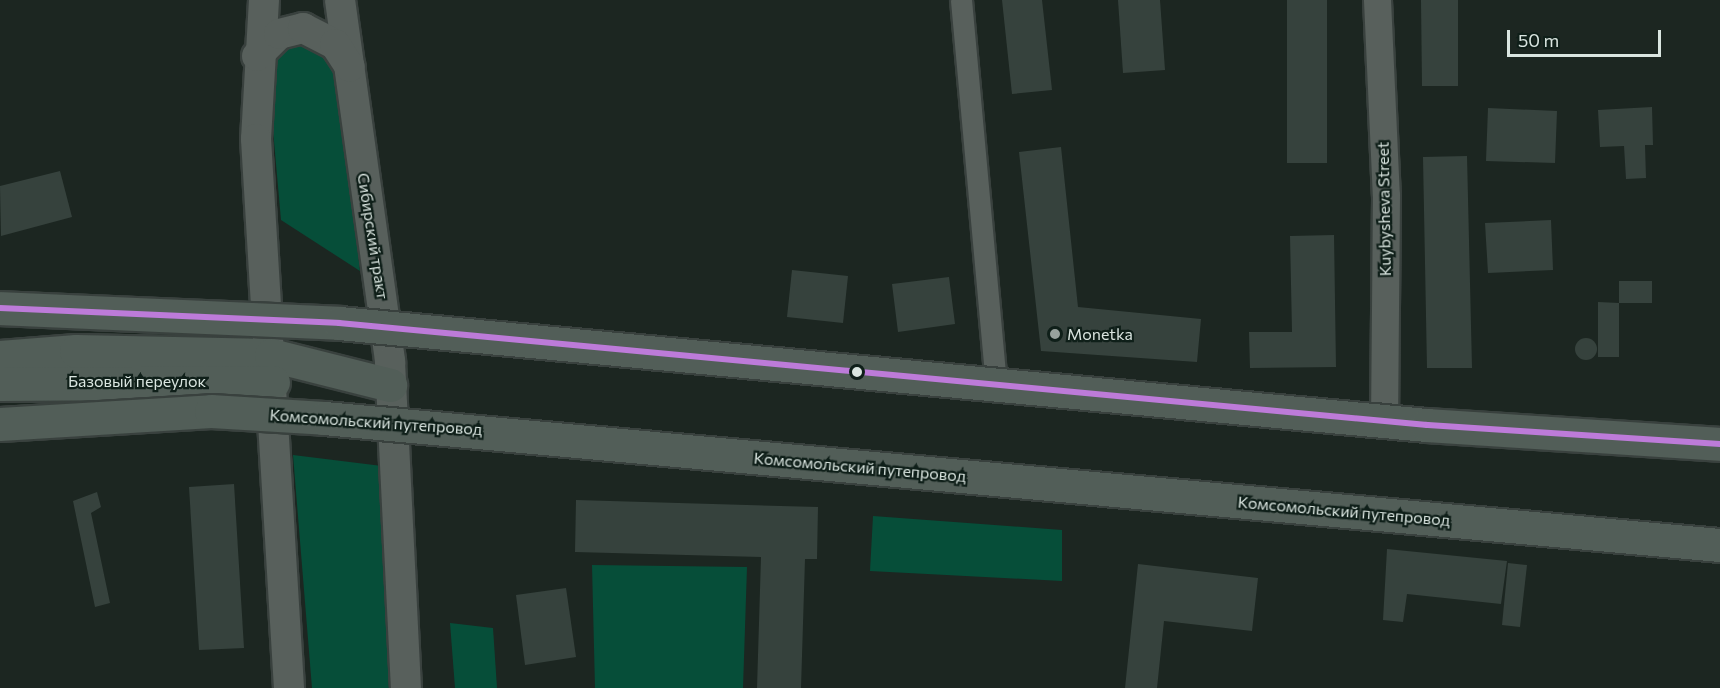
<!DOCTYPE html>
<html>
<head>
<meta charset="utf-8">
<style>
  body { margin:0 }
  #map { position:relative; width:1720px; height:688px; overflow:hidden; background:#1c2621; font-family:Commissioner,sans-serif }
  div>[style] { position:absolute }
  .green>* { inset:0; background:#064e39 }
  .building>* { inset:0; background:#36423d }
  .round { border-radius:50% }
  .roads { filter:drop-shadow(2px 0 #39413e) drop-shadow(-2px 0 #39413e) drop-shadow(0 2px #39413e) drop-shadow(0 -2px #39413e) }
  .minor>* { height:21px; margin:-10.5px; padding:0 10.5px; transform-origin:10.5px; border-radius:10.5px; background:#58605c }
  .tertiary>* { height:27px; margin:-13.5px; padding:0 13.5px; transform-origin:13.5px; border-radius:13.5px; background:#58605c }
  .secondary>* { height:30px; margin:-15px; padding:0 15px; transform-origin:15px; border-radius:15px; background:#58605c }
  .primary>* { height:33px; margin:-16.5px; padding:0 16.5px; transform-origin:16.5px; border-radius:16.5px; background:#525e58 }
  .bridges { filter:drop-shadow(2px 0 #39413e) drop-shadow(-2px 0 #39413e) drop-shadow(0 2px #39413e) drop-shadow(0 -2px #39413e) }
  .primary-bridge>* { height:33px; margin:-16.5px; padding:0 16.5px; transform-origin:16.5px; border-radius:16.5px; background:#525e58 }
  .bus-1>* { height:6px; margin:-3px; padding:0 3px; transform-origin:3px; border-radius:3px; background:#bd7bd9 }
  .dots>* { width:16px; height:16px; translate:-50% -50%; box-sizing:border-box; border:3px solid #0f1f19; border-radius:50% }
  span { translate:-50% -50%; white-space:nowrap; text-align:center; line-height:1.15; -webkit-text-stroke:4.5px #0f1f19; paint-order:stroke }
  .street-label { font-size:16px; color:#dae5e0 }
  .poi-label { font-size:16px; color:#dae5e0 }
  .left { translate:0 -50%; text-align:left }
  .scale { position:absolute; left:1507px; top:30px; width:154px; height:27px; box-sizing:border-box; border:3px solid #dae5e0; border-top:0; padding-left:8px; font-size:18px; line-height:21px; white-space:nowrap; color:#dae5e0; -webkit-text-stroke:4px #0f1f19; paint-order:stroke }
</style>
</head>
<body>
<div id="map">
  <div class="green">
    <i style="clip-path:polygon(307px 41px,328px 52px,338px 74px,360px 271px,281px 220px,268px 74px,278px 50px)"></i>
    <i style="clip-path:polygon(293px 455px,382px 466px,389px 688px,312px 688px)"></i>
    <i style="clip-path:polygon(873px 516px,1062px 530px,1062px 581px,870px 571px)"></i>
    <i style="clip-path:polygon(592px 565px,747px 567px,743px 688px,595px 688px)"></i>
    <i style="clip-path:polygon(450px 623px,493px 628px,497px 688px,455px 688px)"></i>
  </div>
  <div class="building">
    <i style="clip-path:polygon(1002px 0,1042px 0,1052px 90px,1012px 94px)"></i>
    <i style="clip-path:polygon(1118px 0,1160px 0,1165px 70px,1123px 73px)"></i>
    <i style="clip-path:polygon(1287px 0,1327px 0,1327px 163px,1287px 163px)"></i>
    <i style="clip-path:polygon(1421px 0,1458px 0,1458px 86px,1422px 86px)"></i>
    <i style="clip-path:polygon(1652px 107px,1653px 145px,1645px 145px,1646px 178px,1626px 179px,1624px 146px,1600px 147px,1598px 110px)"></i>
    <i style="clip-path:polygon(1488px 108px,1557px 111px,1555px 163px,1486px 161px)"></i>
    <i style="clip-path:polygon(1061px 147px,1078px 307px,1201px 319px,1197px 362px,1041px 351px,1019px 152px)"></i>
    <i style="clip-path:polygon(1467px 156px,1472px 368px,1427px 368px,1423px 157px)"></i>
    <i style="clip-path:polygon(60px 171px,72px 217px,1px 236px,0 186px)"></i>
    <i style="clip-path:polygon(1551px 220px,1553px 270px,1488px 273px,1485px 223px)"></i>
    <i style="clip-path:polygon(1334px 235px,1336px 367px,1250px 368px,1249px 332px,1292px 332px,1290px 236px)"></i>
    <i style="clip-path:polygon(792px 270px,848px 276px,843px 323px,787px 317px)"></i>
    <i style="clip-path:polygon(949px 277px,955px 324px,898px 332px,892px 284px)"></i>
    <i style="clip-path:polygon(1619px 281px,1652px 281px,1652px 303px,1619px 303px)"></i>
    <i style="clip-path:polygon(1598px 302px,1619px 303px,1619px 357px,1598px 357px)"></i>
    <i class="round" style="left:1575px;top:338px;width:22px;height:22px"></i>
    <i style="clip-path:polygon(234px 484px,244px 648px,199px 650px,189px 487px)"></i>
    <i style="clip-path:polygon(97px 492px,101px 507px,91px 513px,110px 603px,95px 607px,73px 501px)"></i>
    <i style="clip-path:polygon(576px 500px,818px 507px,817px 559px,805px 559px,801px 688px,757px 688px,761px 557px,575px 552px)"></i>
    <i style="clip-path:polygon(1387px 549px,1507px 561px,1501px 604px,1407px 594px,1403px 622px,1383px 620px)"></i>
    <i style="clip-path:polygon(1508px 563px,1527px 565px,1520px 627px,1502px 625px)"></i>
    <i style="clip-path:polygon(1138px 564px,1258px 578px,1252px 631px,1164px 621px,1157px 688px,1125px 688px)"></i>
    <i style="clip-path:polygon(566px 588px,576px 657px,525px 665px,516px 595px)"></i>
  </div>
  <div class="roads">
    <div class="minor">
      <i style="left:961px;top:0;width:378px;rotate:84.8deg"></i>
    </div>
    <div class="tertiary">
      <i style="left:1377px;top:0;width:195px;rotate:87.4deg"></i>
      <i style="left:1386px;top:195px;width:223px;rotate:90.5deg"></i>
    </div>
    <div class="secondary">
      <i style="left:264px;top:0;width:139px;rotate:93.3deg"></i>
      <i style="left:256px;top:139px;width:550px;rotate:86.56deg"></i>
      <i style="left:340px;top:0;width:365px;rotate:82.1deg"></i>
      <i style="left:390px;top:362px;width:326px;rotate:87.2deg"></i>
      <i style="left:257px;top:56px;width:31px;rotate:-45deg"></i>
      <i style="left:279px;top:34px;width:25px;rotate:-14deg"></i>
      <i style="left:303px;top:28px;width:36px;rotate:27deg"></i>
      <i style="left:335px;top:44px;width:27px;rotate:57deg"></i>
    </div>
    <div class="primary">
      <i style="left:0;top:357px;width:76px;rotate:-4.5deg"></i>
      <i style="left:76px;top:351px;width:195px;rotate:1.2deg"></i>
      <i style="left:271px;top:355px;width:123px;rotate:14.1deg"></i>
      <i style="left:0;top:384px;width:273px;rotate:-0.4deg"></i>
    </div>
  </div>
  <div class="bridges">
    <div class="primary-bridge">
      <i style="left:0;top:308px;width:339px;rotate:2.5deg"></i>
      <i style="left:339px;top:323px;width:1093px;rotate:5.36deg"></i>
      <i style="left:1427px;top:425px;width:294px;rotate:3.7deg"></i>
      <i style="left:0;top:424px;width:211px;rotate:-3.5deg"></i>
      <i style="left:211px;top:411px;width:113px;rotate:3.5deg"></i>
      <i style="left:324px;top:418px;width:1402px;rotate:5.2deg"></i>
    </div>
  </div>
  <div class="bus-1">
    <i style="left:0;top:308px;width:339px;rotate:2.5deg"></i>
    <i style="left:339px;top:323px;width:1093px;rotate:5.36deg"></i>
    <i style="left:1427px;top:425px;width:294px;rotate:3.7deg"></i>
  </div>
  <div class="dots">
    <i style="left:1055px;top:334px;background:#98a29d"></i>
    <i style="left:857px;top:372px;background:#dae5e0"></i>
  </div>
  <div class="street-label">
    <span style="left:1384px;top:209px;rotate:-91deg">Kuybysheva Street</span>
    <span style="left:373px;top:236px;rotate:81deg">Сибирский тракт</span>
    <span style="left:137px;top:381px">Базовый переулок</span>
    <span style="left:376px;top:422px;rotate:4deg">Комсомольский путепровод</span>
    <span style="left:860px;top:467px;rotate:5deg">Комсомольский путепровод</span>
    <span style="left:1344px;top:511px;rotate:5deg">Комсомольский путепровод</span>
  </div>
  <div class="poi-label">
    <span class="left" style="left:1067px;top:334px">Monetka</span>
  </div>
  <div class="scale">50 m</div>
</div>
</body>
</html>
